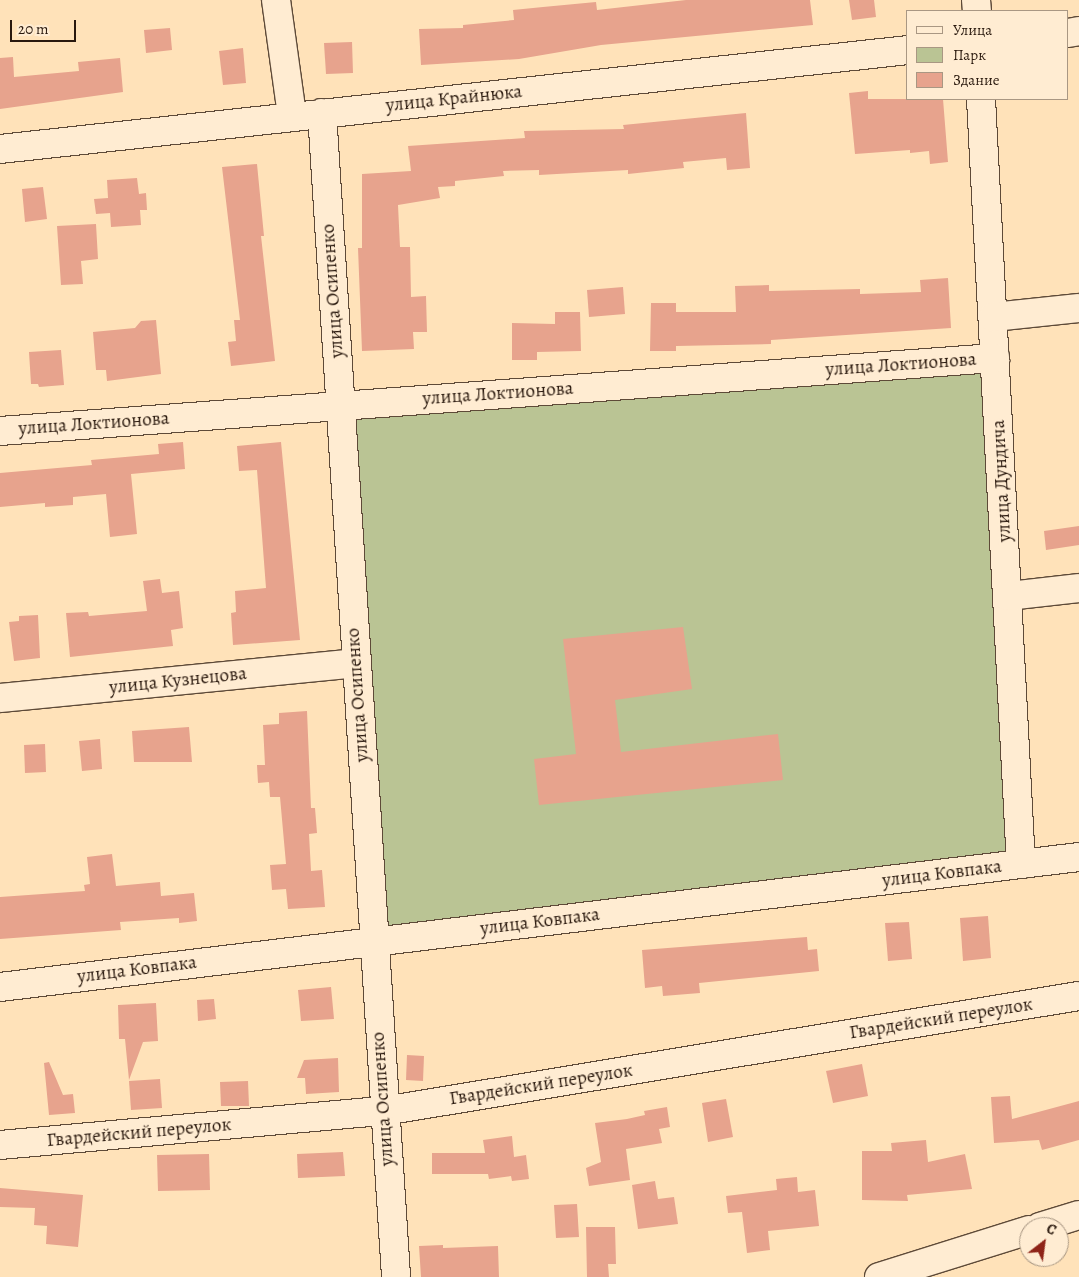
<!DOCTYPE html>
<html>
<head>
<meta charset="utf-8">
<style>
  body { margin:0 }
  #map { position:relative; width:1079px; height:1277px; overflow:hidden; background:#ffe2b9; font-family:Alegreya,serif }
  div>[style] { position:absolute }
  .green>* { inset:0; background:#bac494 }
  .building>* { inset:0; background:#e7a38d }
  .roads { filter:drop-shadow(1px 0 #5e4a38) drop-shadow(-1px 0 #5e4a38) drop-shadow(0 1px #5e4a38) drop-shadow(0 -1px #5e4a38) }
  .minor>* { height:28px; margin:-14px; padding:0 14px; transform-origin:14px; border-radius:14px; background:#ffecd2 }
  span { translate:-50% -50%; white-space:nowrap; text-align:center; line-height:1.15; -webkit-text-stroke:4.5px #ffecd2; paint-order:stroke }
  .street-label { font-size:19px; color:#29180d }
  .legend { position:absolute; left:906px; top:10px; width:162px; height:90px; box-sizing:border-box; background:#ffecd2; border:1px solid #a99783; margin:0; padding:6px 9px; list-style:none; font-size:15px; color:#29180d }
  .legend li { display:flex; align-items:center; gap:10px; height:25px }
  .legend b { width:25px; border:1px solid #a99783 }
  .north { position:absolute; left:1019px; top:1217px; width:50px; height:50px; box-sizing:border-box; background:#ffecd2; border:1px solid #a99783; border-radius:50%; rotate:30deg; font-size:14px; font-weight:700; line-height:20px; text-align:center; color:#29180d }
  .north::after { content:''; display:block; margin:auto; width:18px; height:22px; background:#8f2418; clip-path:polygon(50% 0,100% 100%,50% 72%,0 100%) }
  .scale { position:absolute; left:10px; top:20px; width:66px; height:22px; box-sizing:border-box; border:2px solid #29180d; border-top:0; padding-left:6px; font-size:15px; line-height:18px; white-space:nowrap; color:#29180d; -webkit-text-stroke:4px #ffecd2; paint-order:stroke }
</style>
</head>
<body>
<div id="map">
  <div class="green">
    <i style="clip-path:polygon(995px 358px,1021px 864px,373px 942px,340px 406px)"></i>
  </div>
  <div class="building">
    <i style="clip-path:polygon(686px 0,810px 0,813px 25px,601px 45px,519px 59px,421px 65px,419px 29px,463px 28px,463px 25px,514px 20px,513px 10px,543px 7px,596px 2px,597px 10px)"></i>
    <i style="clip-path:polygon(849px 0,874px 0,876px 17px,852px 20px)"></i>
    <i style="clip-path:polygon(170px 28px,172px 50px,146px 53px,144px 30px)"></i>
    <i style="clip-path:polygon(352px 42px,353px 73px,326px 74px,324px 43px)"></i>
    <i style="clip-path:polygon(243px 48px,246px 83px,223px 85px,219px 51px)"></i>
    <i style="clip-path:polygon(13px 57px,14px 77px,79px 71px,78px 62px,120px 58px,123px 92px,0 109px,0 58px)"></i>
    <i style="clip-path:polygon(868px 91px,868px 99px,943px 99px,948px 162px,930px 164px,929px 151px,910px 153px,910px 150px,855px 154px,849px 93px)"></i>
    <i style="clip-path:polygon(746px 113px,750px 168px,727px 170px,726px 158px,683px 162px,684px 168px,628px 174px,628px 170px,539px 175px,539px 170px,503px 171px,504px 176px,455px 181px,455px 186px,438px 187px,440px 198px,398px 205px,400px 247px,410px 247px,411px 297px,426px 296px,427px 332px,413px 332px,414px 349px,362px 351px,358px 248px,362px 248px,362px 174px,411px 171px,408px 146px,525px 138px,524px 131px,624px 129px,623px 125px)"></i>
    <i style="clip-path:polygon(257px 164px,264px 236px,261px 236px,275px 361px,231px 366px,228px 342px,236px 341px,234px 320px,240px 320px,222px 167px)"></i>
    <i style="clip-path:polygon(137px 178px,139px 194px,146px 193px,147px 210px,140px 210px,141px 225px,111px 227px,110px 213px,96px 214px,94px 199px,108px 198px,107px 180px)"></i>
    <i style="clip-path:polygon(43px 187px,47px 219px,25px 222px,22px 189px)"></i>
    <i style="clip-path:polygon(96px 224px,98px 259px,81px 261px,83px 284px,61px 285px,57px 226px)"></i>
    <i style="clip-path:polygon(948px 278px,951px 328px,771px 340px,771px 344px,676px 346px,676px 351px,650px 351px,651px 303px,676px 303px,676px 312px,736px 312px,735px 286px,769px 285px,769px 291px,860px 289px,860px 294px,921px 292px,920px 280px)"></i>
    <i style="clip-path:polygon(623px 287px,625px 314px,589px 317px,587px 290px)"></i>
    <i style="clip-path:polygon(555px 312px,580px 312px,581px 351px,537px 352px,537px 360px,512px 360px,512px 323px,555px 324px)"></i>
    <i style="clip-path:polygon(156px 320px,161px 374px,107px 381px,106px 370px,96px 370px,93px 332px,135px 328px,141px 321px)"></i>
    <i style="clip-path:polygon(61px 350px,64px 385px,39px 387px,38px 384px,31px 384px,29px 352px)"></i>
    <i style="clip-path:polygon(183px 442px,185px 469px,131px 474px,137px 534px,110px 537px,106px 494px,73px 497px,73px 505px,45px 507px,45px 503px,0 507px,0 473px,92px 465px,91px 460px,159px 454px,158px 444px)"></i>
    <i style="clip-path:polygon(281px 442px,300px 640px,233px 645px,231px 613px,236px 612px,235px 591px,266px 588px,257px 470px,239px 471px,237px 446px)"></i>
    <i style="clip-path:polygon(1079px 526px,1079px 545px,1046px 550px,1044px 531px)"></i>
    <i style="clip-path:polygon(160px 579px,162px 593px,179px 591px,183px 628px,171px 630px,173px 646px,70px 657px,66px 613px,88px 612px,89px 616px,147px 611px,143px 581px)"></i>
    <i style="clip-path:polygon(38px 615px,40px 658px,14px 661px,9px 622px,19px 621px,19px 616px)"></i>
    <i style="clip-path:polygon(683px 627px,692px 689px,615px 700px,621px 752px,778px 734px,783px 780px,539px 805px,534px 759px,576px 754px,563px 639px)"></i>
    <i style="clip-path:polygon(307px 711px,311px 808px,315px 808px,317px 833px,309px 834px,311px 871px,322px 870px,325px 907px,288px 909px,286px 889px,272px 890px,270px 865px,286px 864px,280px 797px,270px 797px,269px 782px,258px 783px,257px 765px,265px 765px,263px 725px,279px 724px,279px 713px)"></i>
    <i style="clip-path:polygon(189px 727px,192px 762px,134px 762px,132px 731px)"></i>
    <i style="clip-path:polygon(100px 739px,102px 769px,82px 771px,79px 741px)"></i>
    <i style="clip-path:polygon(45px 744px,46px 772px,25px 773px,24px 745px)"></i>
    <i style="clip-path:polygon(112px 854px,116px 886px,160px 882px,161px 896px,194px 893px,197px 921px,179px 923px,179px 918px,120px 922px,121px 930px,0 939px,0 897px,85px 891px,84px 885px,90px 884px,87px 857px)"></i>
    <i style="clip-path:polygon(988px 916px,991px 958px,963px 961px,960px 918px)"></i>
    <i style="clip-path:polygon(909px 922px,912px 959px,888px 961px,885px 923px)"></i>
    <i style="clip-path:polygon(807px 937px,808px 950px,817px 949px,819px 971px,699px 983px,700px 993px,663px 996px,662px 986px,645px 988px,642px 950px)"></i>
    <i style="clip-path:polygon(331px 987px,334px 1019px,301px 1021px,298px 990px)"></i>
    <i style="clip-path:polygon(214px 999px,216px 1019px,198px 1021px,197px 1000px)"></i>
    <i style="clip-path:polygon(156px 1003px,158px 1041px,143px 1042px,129px 1080px,125px 1039px,119px 1039px,118px 1005px)"></i>
    <i style="clip-path:polygon(407px 1055px,424px 1056px,423px 1081px,406px 1080px)"></i>
    <i style="clip-path:polygon(338px 1058px,339px 1092px,306px 1094px,305px 1078px,297px 1078px,304px 1060px)"></i>
    <i style="clip-path:polygon(49px 1062px,63px 1095px,73px 1094px,75px 1113px,49px 1115px,44px 1063px)"></i>
    <i style="clip-path:polygon(862px 1064px,868px 1096px,833px 1103px,826px 1071px)"></i>
    <i style="clip-path:polygon(160px 1079px,162px 1108px,131px 1110px,129px 1081px)"></i>
    <i style="clip-path:polygon(248px 1081px,249px 1106px,221px 1106px,220px 1082px)"></i>
    <i style="clip-path:polygon(1010px 1096px,1012px 1119px,1079px 1101px,1079px 1140px,1042px 1150px,1039px 1140px,994px 1143px,991px 1097px)"></i>
    <i style="clip-path:polygon(726px 1099px,733px 1137px,708px 1142px,702px 1103px)"></i>
    <i style="clip-path:polygon(667px 1107px,670px 1127px,659px 1129px,662px 1143px,626px 1149px,630px 1180px,589px 1186px,586px 1168px,601px 1162px,595px 1123px,627px 1119px,645px 1115px,644px 1111px)"></i>
    <i style="clip-path:polygon(512px 1136px,514px 1157px,526px 1155px,529px 1179px,512px 1181px,511px 1176px,489px 1179px,488px 1174px,432px 1174px,432px 1153px,485px 1153px,483px 1140px)"></i>
    <i style="clip-path:polygon(926px 1140px,928px 1162px,965px 1154px,972px 1189px,907px 1195px,908px 1201px,862px 1200px,862px 1151px,892px 1151px,891px 1143px)"></i>
    <i style="clip-path:polygon(343px 1152px,345px 1176px,298px 1178px,297px 1154px)"></i>
    <i style="clip-path:polygon(209px 1154px,210px 1190px,158px 1191px,157px 1155px)"></i>
    <i style="clip-path:polygon(797px 1177px,798px 1192px,815px 1190px,819px 1226px,768px 1231px,770px 1250px,747px 1253px,742px 1212px,728px 1213px,726px 1196px,777px 1190px,776px 1179px)"></i>
    <i style="clip-path:polygon(655px 1181px,658px 1199px,674px 1197px,678px 1224px,638px 1229px,632px 1185px)"></i>
    <i style="clip-path:polygon(0 1188px,83px 1195px,78px 1247px,46px 1244px,47px 1226px,34px 1225px,35px 1208px,0 1207px)"></i>
    <i style="clip-path:polygon(577px 1204px,579px 1237px,556px 1238px,554px 1205px)"></i>
    <i style="clip-path:polygon(586px 1227px,615px 1227px,616px 1264px,608px 1264px,609px 1277px,587px 1277px)"></i>
    <i style="clip-path:polygon(443px 1245px,443px 1248px,498px 1246px,499px 1277px,421px 1277px,419px 1246px)"></i>
  </div>
  <div class="roads">
    <div class="minor">
      <i style="left:276px;top:0;width:117px;rotate:82.1deg"></i>
      <i style="left:976px;top:0;width:11px;rotate:85deg"></i>
      <i style="left:1068px;top:33px;width:11px;rotate:-10deg"></i>
      <i style="left:981px;top:99px;width:766px;rotate:87.01deg"></i>
      <i style="left:322px;top:113px;width:1166px;rotate:86.36deg"></i>
      <i style="left:0;top:149px;width:913px;rotate:-6.22deg"></i>
      <i style="left:993px;top:317px;width:86px;rotate:-6deg"></i>
      <i style="left:0;top:431px;width:998px;rotate:-4.2deg"></i>
      <i style="left:1008px;top:596px;width:71px;rotate:-6.4deg"></i>
      <i style="left:0;top:698px;width:358px;rotate:-5.6deg"></i>
      <i style="left:0;top:987px;width:1087px;rotate:-6.87deg"></i>
      <i style="left:0;top:1145px;width:386px;rotate:-5.1deg"></i>
      <i style="left:384px;top:1111px;width:704px;rotate:-9.4deg"></i>
      <i style="left:1040px;top:1227px;width:41px;rotate:-17.1deg"></i>
      <i style="left:879px;top:1277px;width:157px;rotate:-17.4deg"></i>
    </div>
  </div>
  <div class="street-label">
    <span style="left:454px;top:99px;rotate:-6deg">улица Крайнюка</span>
    <span style="left:333px;top:291px;rotate:-94deg">улица Осипенко</span>
    <span style="left:901px;top:365px;rotate:-4deg">улица Локтионова</span>
    <span style="left:498px;top:394px;rotate:-4deg">улица Локтионова</span>
    <span style="left:94px;top:424px;rotate:-4deg">улица Локтионова</span>
    <span style="left:1002px;top:481px;rotate:-93deg">улица Дундича</span>
    <span style="left:178px;top:681px;rotate:-6deg">улица Кузнецова</span>
    <span style="left:358px;top:695px;rotate:-94deg">улица Осипенко</span>
    <span style="left:942px;top:874px;rotate:-7deg">улица Ковпака</span>
    <span style="left:540px;top:922px;rotate:-7deg">улица Ковпака</span>
    <span style="left:137px;top:970px;rotate:-7deg">улица Ковпака</span>
    <span style="left:941px;top:1019px;rotate:-9deg">Гвардейский переулок</span>
    <span style="left:541px;top:1085px;rotate:-9deg">Гвардейский переулок</span>
    <span style="left:383px;top:1099px;rotate:-94deg">улица Осипенко</span>
    <span style="left:139px;top:1133px;rotate:-5deg">Гвардейский переулок</span>
  </div>
  <ul class="legend">
  <li><b style="height:6px;background:#ffecd2"></b>Улица</li>
  <li><b style="height:14px;background:#bac494"></b>Парк</li>
  <li><b style="height:14px;background:#e7a38d"></b>Здание</li>
  </ul>
  <div class="north">С</div>
  <div class="scale">20 m</div>
</div>
</body>
</html>
